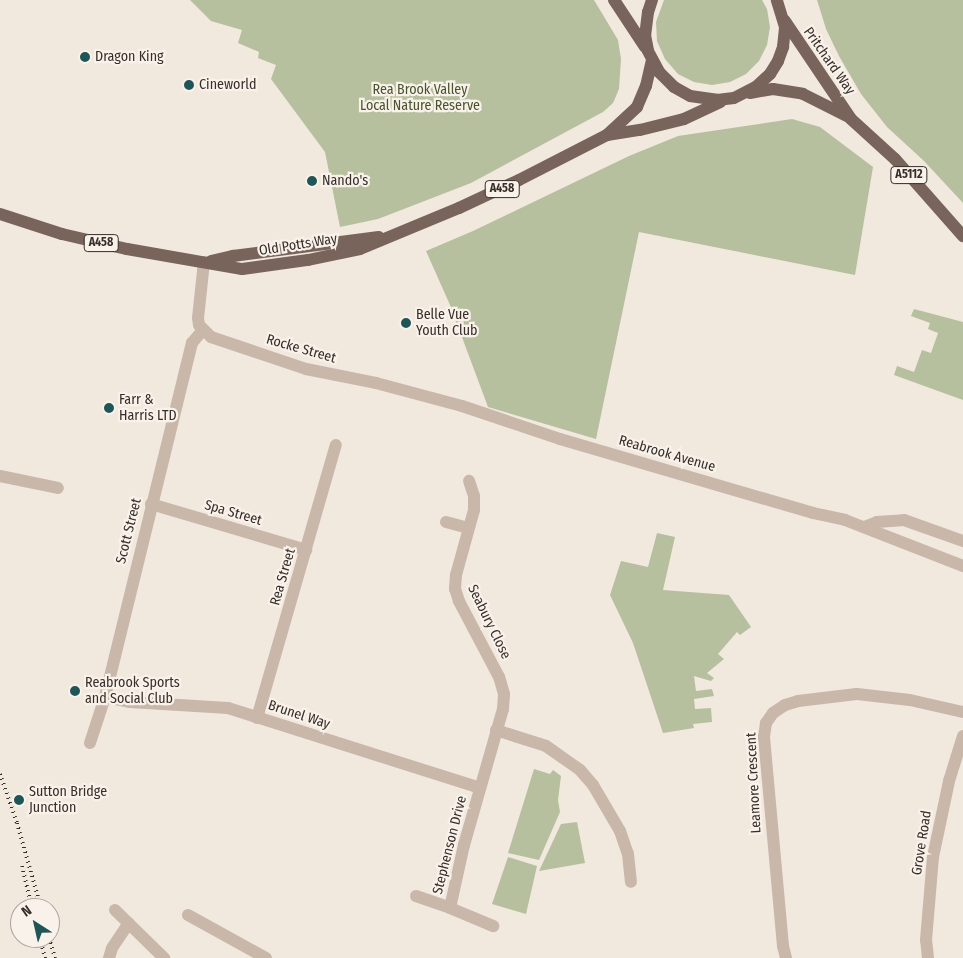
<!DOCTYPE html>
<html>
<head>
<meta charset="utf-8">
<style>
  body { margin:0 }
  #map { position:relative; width:963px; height:958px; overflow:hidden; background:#f1e8de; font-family:"Fira Sans Condensed",sans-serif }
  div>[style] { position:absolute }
  .green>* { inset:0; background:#b6c09e }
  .minor>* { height:12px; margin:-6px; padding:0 6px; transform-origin:6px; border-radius:6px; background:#c9b7aa }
  .primary>* { height:12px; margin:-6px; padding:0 6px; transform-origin:6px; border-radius:6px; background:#78645b }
  .rail>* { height:4px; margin-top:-2px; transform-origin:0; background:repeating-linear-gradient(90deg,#372d29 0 1px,transparent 0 5px) }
  .dots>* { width:14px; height:14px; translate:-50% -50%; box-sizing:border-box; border:2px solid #f9f2ea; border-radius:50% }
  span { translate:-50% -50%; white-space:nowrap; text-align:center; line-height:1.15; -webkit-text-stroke:4.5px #f9f2ea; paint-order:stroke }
  .shield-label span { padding:1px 4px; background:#f9f2ea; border:1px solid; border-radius:4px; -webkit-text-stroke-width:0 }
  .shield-label { font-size:12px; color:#372d29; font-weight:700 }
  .poi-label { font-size:14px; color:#372d29 }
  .left { translate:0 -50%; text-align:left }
  .street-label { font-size:14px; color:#372d29 }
  .park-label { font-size:14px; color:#48542e }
  .north { position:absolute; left:10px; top:898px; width:50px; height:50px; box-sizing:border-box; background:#f9f2ea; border:1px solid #aba39d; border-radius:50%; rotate:325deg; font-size:14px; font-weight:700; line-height:20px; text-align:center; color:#372d29 }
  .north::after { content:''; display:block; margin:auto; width:18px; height:22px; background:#205557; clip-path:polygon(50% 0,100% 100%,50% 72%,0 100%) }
</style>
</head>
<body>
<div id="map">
  <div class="green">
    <i style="clip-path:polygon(190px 0,594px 0,618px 40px,621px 59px,619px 89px,613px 103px,603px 112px,471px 183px,378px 219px,340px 227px,325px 152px,271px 79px,276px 65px,258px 58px,259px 52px,238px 43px,242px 30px,211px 21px)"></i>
    <i style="clip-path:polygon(664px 0,762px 0,767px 9px,770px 27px,767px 45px,759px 61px,746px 74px,730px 82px,712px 85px,694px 82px,678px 74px,665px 59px,657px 41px,656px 22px)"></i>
    <i style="clip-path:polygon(817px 0,963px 0,963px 203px,924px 161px,887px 127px,861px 94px,839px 56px,826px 29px)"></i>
    <i style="clip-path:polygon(792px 119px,820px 127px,873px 167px,855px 275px,639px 232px,596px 439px,488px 407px,450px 305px,426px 251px,473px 231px,629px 156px,678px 136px)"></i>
    <i style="clip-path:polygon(914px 309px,963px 322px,963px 400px,894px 375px,897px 366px,914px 372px,922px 350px,931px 353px,938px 333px,928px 329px,930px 323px,911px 316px)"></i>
    <i style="clip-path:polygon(657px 533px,675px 537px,663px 590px,729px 595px,751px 627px,740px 635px,737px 632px,718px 654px,724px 659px,707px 673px,714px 678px,711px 681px,694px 676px,696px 691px,712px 689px,714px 696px,694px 699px,695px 709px,711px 708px,712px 722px,693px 724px,694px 728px,663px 733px,633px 643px,610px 595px,621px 561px,648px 567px)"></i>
    <i style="clip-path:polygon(534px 769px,550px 774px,553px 770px,561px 776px,558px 800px,560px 812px,539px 860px,508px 853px)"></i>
    <i style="clip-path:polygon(577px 822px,585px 863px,539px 871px,561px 824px)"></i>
    <i style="clip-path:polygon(508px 857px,537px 866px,526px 914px,492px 904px)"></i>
  </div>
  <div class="minor">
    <i style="left:204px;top:262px;width:56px;rotate:96.1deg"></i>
    <i style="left:198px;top:318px;width:7px;rotate:82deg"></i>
    <i style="left:199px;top:325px;width:17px;rotate:45deg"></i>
    <i style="left:211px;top:337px;width:100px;rotate:18.6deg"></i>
    <i style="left:306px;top:369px;width:71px;rotate:11.3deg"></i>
    <i style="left:376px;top:383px;width:89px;rotate:15deg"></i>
    <i style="left:462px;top:406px;width:103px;rotate:18.6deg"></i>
    <i style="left:560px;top:439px;width:264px;rotate:16.3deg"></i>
    <i style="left:813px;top:513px;width:33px;rotate:12deg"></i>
    <i style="left:845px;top:520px;width:127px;rotate:21.3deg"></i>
    <i style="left:0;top:476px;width:59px;rotate:11.7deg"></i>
    <i style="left:151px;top:504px;width:162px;rotate:16.5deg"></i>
    <i style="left:446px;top:522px;width:23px;rotate:15deg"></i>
    <i style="left:864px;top:527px;width:14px;rotate:-21deg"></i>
    <i style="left:877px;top:522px;width:27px;rotate:-4deg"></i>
    <i style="left:904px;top:520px;width:63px;rotate:19.6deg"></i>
    <i style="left:105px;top:697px;width:25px;rotate:11deg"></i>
    <i style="left:130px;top:702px;width:98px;rotate:3.5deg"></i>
    <i style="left:228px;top:708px;width:264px;rotate:17.6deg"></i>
    <i style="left:257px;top:718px;width:284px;rotate:-73.9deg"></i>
    <i style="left:496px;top:730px;width:52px;rotate:17.7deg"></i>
    <i style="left:546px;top:746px;width:42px;rotate:35.2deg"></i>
    <i style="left:580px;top:770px;width:20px;rotate:49deg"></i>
    <i style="left:593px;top:785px;width:53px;rotate:59.6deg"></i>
    <i style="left:620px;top:831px;width:24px;rotate:71deg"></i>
    <i style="left:628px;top:854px;width:28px;rotate:84deg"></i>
    <i style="left:90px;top:743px;width:48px;rotate:-71.9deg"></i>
    <i style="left:105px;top:697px;width:365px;rotate:-76.2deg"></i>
    <i style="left:192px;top:343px;width:17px;rotate:-50deg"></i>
    <i style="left:416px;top:896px;width:36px;rotate:19deg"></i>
    <i style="left:450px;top:908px;width:65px;rotate:-77.5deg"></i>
    <i style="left:464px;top:845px;width:141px;rotate:-74deg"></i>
    <i style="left:503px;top:709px;width:15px;rotate:-86deg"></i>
    <i style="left:504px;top:694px;width:18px;rotate:-106deg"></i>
    <i style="left:499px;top:677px;width:86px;rotate:-117.8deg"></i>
    <i style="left:459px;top:601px;width:13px;rotate:-108deg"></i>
    <i style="left:455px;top:589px;width:14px;rotate:-86deg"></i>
    <i style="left:456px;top:575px;width:67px;rotate:-74.5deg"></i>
    <i style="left:474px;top:510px;width:14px;rotate:-90deg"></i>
    <i style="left:474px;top:496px;width:16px;rotate:-108deg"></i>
    <i style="left:450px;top:908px;width:47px;rotate:22.7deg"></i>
    <i style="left:115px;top:910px;width:69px;rotate:44.4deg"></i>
    <i style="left:188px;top:915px;width:89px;rotate:28.9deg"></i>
    <i style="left:109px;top:958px;width:10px;rotate:-73deg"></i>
    <i style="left:112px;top:948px;width:30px;rotate:-56deg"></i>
    <i style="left:786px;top:958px;width:12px;rotate:-104deg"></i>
    <i style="left:783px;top:946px;width:210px;rotate:-95.2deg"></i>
    <i style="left:764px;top:737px;width:14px;rotate:-82deg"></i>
    <i style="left:766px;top:723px;width:12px;rotate:-55deg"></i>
    <i style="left:773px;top:713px;width:14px;rotate:-34deg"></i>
    <i style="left:785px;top:705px;width:14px;rotate:-17deg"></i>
    <i style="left:798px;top:701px;width:59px;rotate:-6.8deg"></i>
    <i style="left:857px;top:694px;width:53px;rotate:6.5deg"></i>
    <i style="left:910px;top:700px;width:54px;rotate:12.8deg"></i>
    <i style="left:928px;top:958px;width:18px;rotate:-96deg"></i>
    <i style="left:926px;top:940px;width:83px;rotate:-85.2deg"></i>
    <i style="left:933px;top:857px;width:78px;rotate:-78.1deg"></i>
    <i style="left:949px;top:781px;width:47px;rotate:-72.7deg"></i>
  </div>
  <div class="primary">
    <i style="left:614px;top:0;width:56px;rotate:56.6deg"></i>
    <i style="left:652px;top:0;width:13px;rotate:108deg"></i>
    <i style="left:648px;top:12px;width:23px;rotate:97deg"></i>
    <i style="left:645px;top:35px;width:16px;rotate:79deg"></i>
    <i style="left:648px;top:51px;width:24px;rotate:62deg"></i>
    <i style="left:659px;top:72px;width:21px;rotate:45deg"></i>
    <i style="left:674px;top:87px;width:18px;rotate:29deg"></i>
    <i style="left:690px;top:96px;width:27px;rotate:8deg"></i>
    <i style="left:717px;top:100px;width:17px;rotate:-7deg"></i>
    <i style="left:734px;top:98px;width:25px;rotate:-27deg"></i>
    <i style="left:756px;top:87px;width:19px;rotate:-43deg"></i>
    <i style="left:770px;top:74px;width:15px;rotate:-58deg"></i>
    <i style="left:778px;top:61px;width:15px;rotate:-70deg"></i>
    <i style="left:783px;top:47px;width:20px;rotate:-84deg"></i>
    <i style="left:785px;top:27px;width:28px;rotate:-107deg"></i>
    <i style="left:785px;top:21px;width:118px;rotate:56deg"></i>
    <i style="left:851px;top:119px;width:59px;rotate:42.3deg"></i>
    <i style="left:895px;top:159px;width:103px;rotate:48.6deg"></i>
    <i style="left:750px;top:93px;width:23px;rotate:-10deg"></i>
    <i style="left:773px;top:89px;width:30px;rotate:9deg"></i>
    <i style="left:803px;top:94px;width:51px;rotate:26.6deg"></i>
    <i style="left:607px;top:135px;width:33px;rotate:-9deg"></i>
    <i style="left:640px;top:130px;width:45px;rotate:-14deg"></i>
    <i style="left:684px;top:119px;width:40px;rotate:-25deg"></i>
    <i style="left:0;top:214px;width:65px;rotate:17.9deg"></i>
    <i style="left:62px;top:234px;width:67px;rotate:13deg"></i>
    <i style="left:127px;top:249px;width:117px;rotate:9.9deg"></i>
    <i style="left:242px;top:269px;width:67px;rotate:-7.8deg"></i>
    <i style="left:308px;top:260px;width:53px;rotate:-11.9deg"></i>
    <i style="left:360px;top:249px;width:107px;rotate:-22.5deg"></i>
    <i style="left:459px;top:208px;width:66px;rotate:-25deg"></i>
    <i style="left:519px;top:180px;width:99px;rotate:-27.1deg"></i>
    <i style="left:607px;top:135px;width:41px;rotate:-43deg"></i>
    <i style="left:637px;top:107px;width:23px;rotate:-67deg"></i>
    <i style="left:646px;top:86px;width:27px;rotate:-77deg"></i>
    <i style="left:211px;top:261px;width:23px;rotate:-13deg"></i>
    <i style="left:233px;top:256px;width:147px;rotate:-7.4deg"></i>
  </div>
  <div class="rail">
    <i style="left:0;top:774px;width:52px;rotate:70.9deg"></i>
    <i style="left:17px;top:823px;width:88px;rotate:74.2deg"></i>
    <i style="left:22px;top:866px;width:43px;rotate:76.6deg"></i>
    <i style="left:40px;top:938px;width:21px;rotate:76deg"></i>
    <i style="left:49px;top:938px;width:21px;rotate:73deg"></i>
  </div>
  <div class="dots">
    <i style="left:85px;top:57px;background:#205557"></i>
    <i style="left:189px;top:85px;background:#205557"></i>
    <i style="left:312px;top:181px;background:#205557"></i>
    <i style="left:406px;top:323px;background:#205557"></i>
    <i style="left:109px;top:408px;background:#205557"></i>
    <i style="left:75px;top:691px;background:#205557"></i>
    <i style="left:19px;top:800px;background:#205557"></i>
  </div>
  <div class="shield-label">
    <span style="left:909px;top:175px">A5112</span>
    <span style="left:502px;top:189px">A458</span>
    <span style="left:101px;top:243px">A458</span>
  </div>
  <div class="poi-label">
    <span class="left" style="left:95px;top:57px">Dragon King</span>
    <span class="left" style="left:199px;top:85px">Cineworld</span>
    <span class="left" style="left:322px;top:181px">Nando's</span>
    <span class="left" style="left:416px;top:323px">Belle Vue<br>Youth Club</span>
    <span class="left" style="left:119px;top:408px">Farr &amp;<br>Harris LTD</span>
    <span class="left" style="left:85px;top:691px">Reabrook Sports<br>and Social Club</span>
    <span class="left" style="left:29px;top:800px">Sutton Bridge<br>Junction</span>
  </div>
  <div class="street-label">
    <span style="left:829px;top:61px;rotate:55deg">Pritchard Way</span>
    <span style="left:298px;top:245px;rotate:-9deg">Old Potts Way</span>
    <span style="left:301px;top:349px;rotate:16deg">Rocke Street</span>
    <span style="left:667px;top:454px;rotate:16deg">Reabrook Avenue</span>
    <span style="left:233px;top:513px;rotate:16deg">Spa Street</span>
    <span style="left:129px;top:531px;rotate:-76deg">Scott Street</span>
    <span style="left:283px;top:577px;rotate:-74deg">Rea Street</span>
    <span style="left:489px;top:622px;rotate:64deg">Seabury Close</span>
    <span style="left:299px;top:715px;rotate:18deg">Brunel Way</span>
    <span style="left:754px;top:783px;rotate:-93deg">Leamore Crescent</span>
    <span style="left:922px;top:843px;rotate:-81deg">Grove Road</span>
    <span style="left:450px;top:845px;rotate:-76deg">Stephenson Drive</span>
  </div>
  <div class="park-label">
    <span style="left:420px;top:98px">Rea Brook Valley<br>Local Nature Reserve</span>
  </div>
  <div class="north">N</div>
</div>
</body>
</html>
